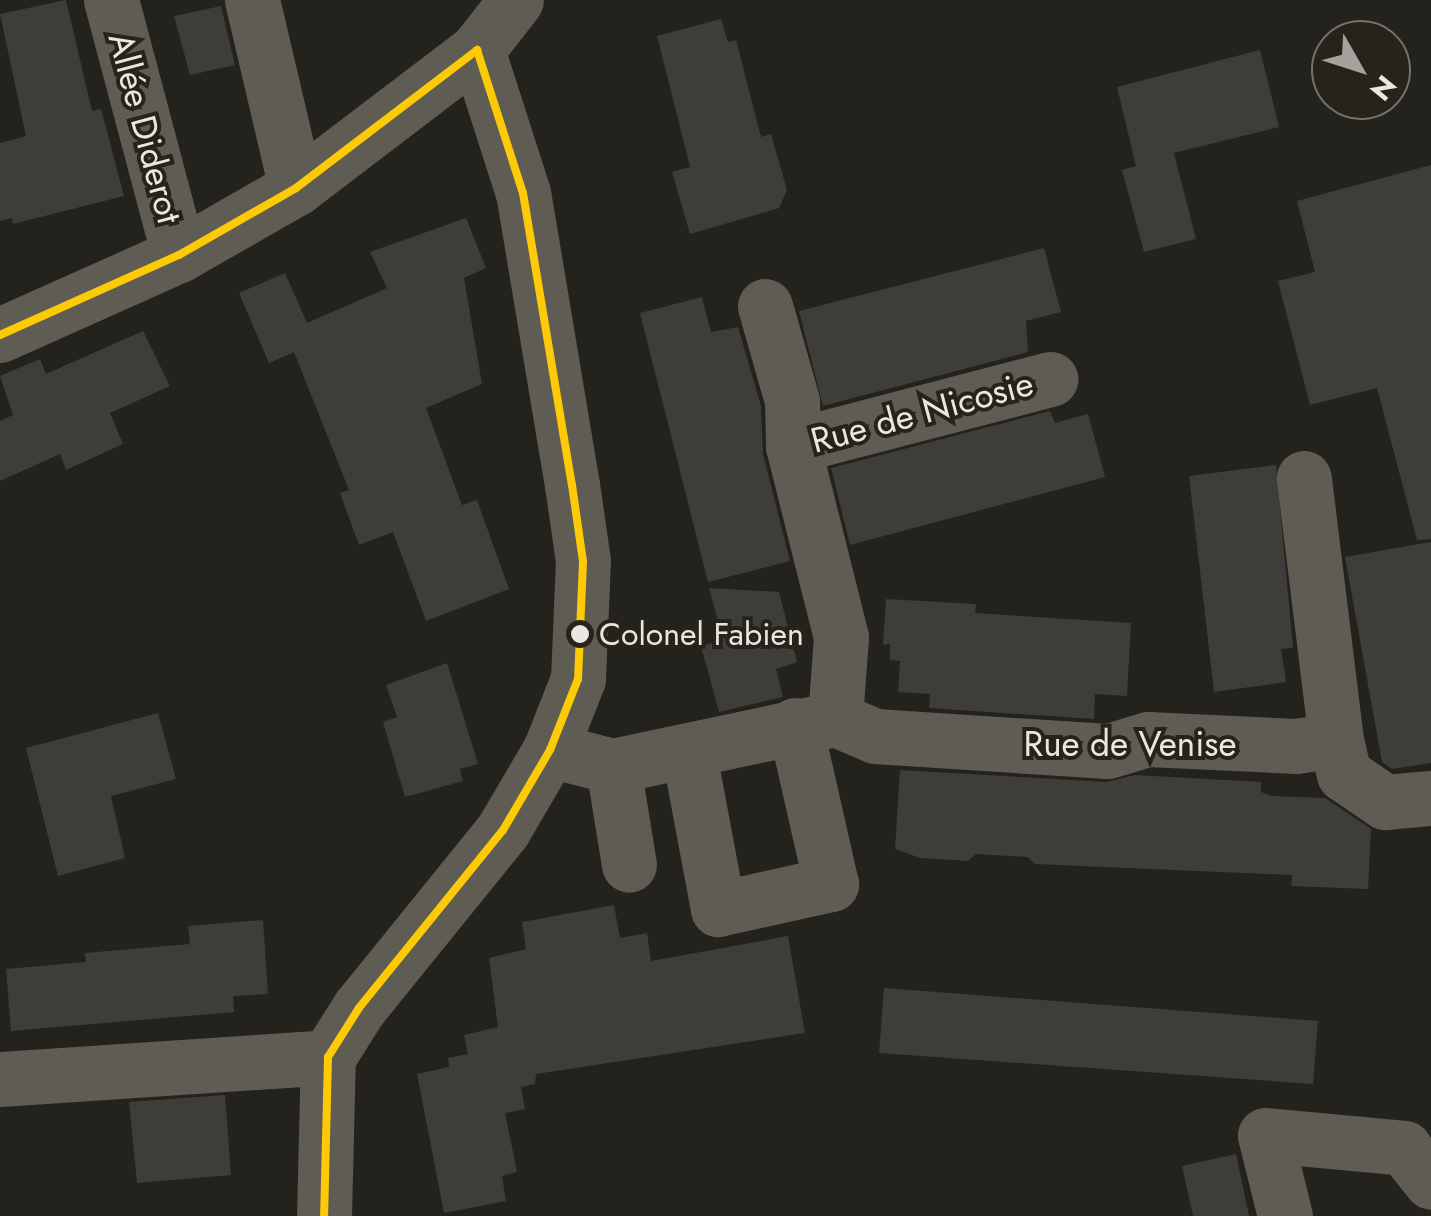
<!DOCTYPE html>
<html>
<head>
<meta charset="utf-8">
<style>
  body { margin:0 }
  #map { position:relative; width:1431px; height:1216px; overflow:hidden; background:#23221d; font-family:Jost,sans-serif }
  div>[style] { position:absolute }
  .building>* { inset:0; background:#3f3d3a }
  .minor>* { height:55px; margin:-27.5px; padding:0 27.5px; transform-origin:27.5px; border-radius:27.5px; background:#5e5c53 }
  .bus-1>* { height:8px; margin:-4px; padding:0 4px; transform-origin:4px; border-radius:4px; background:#fcca06 }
  .dots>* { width:28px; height:28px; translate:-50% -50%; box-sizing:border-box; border:5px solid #26241a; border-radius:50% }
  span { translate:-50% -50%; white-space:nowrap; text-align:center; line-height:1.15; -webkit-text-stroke:8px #26241a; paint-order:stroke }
  .bus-label { font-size:32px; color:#e9e7e1 }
  .left { translate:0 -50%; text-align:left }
  .street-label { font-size:35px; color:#e9e7e1 }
  .north { position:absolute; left:1311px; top:20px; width:100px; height:100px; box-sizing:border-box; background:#26241a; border:2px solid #74726a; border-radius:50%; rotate:129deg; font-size:28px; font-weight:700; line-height:40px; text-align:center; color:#e9e7e1 }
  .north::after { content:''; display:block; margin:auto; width:35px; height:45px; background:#a4a29c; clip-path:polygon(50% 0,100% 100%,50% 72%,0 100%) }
</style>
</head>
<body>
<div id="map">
  <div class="building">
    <i style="clip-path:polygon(66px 0,92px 111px,101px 109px,124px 196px,13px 224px,12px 218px,0 221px,0 143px,26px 136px,0 14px)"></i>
    <i style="clip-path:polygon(221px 6px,235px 65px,190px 75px,174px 16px)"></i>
    <i style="clip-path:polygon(721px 19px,728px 42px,736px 40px,761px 137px,771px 134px,787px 190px,779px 208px,690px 234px,672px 172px,690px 167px,657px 36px)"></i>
    <i style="clip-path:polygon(1260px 50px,1279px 127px,1174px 153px,1196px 239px,1144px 252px,1122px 170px,1136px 166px,1117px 87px)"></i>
    <i style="clip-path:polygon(1431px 165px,1431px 539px,1417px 540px,1377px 388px,1310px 405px,1278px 281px,1315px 272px,1297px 201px)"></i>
    <i style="clip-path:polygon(466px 218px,486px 268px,464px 278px,482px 384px,426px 408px,462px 505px,477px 500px,509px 589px,426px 621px,393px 532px,359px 545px,340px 493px,349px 490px,294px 352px,269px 363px,239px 293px,285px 273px,307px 323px,387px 288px,370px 252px)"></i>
    <i style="clip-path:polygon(1044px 248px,1061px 312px,1026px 321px,1028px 352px,823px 406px,799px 311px)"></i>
    <i style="clip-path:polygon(702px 297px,711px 332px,738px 327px,761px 406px,763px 454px,790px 561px,708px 582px,640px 313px)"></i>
    <i style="clip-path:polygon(143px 331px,170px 386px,110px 413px,123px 444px,66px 470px,60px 454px,0 481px,0 421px,13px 415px,0 376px,40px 359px,46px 374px)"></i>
    <i style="clip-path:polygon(1050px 411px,1055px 423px,1088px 414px,1105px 477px,850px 545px,831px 468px)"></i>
    <i style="clip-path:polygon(1276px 465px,1293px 648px,1281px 649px,1286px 682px,1214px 692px,1189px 476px)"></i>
    <i style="clip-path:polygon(1431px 542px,1431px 763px,1392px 769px,1382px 762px,1345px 557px)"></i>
    <i style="clip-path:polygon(709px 588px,779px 592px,797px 662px,776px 669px,783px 697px,719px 712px,701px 646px,723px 640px)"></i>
    <i style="clip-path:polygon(886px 599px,976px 604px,975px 613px,1131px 623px,1127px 696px,1095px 694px,1094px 719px,929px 708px,930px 694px,898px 692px,900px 661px,890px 660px,890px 644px,883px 645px)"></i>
    <i style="clip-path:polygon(447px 663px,478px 764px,460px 769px,463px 781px,405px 797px,383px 722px,397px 717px,386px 685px)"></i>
    <i style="clip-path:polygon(158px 713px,176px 779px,111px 796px,125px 858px,58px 876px,26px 748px)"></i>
    <i style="clip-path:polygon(900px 770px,1106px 782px,1135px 775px,1261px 782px,1261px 792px,1272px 796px,1325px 798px,1371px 829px,1368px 889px,1291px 886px,1292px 875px,1035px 864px,1028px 857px,976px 854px,968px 861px,920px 858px,895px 849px)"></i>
    <i style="clip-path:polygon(614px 905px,620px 938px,647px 933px,651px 961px,788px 936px,805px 1033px,536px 1074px,535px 1084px,521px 1087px,525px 1109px,505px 1113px,517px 1172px,502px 1176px,506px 1201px,444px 1213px,417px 1074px,449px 1067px,448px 1058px,468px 1054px,464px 1035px,498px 1027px,489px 958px,526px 949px,522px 922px)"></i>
    <i style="clip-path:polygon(263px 920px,268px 994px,233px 996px,234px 1012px,11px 1031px,6px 969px,86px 962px,85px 953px,190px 944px,188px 926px)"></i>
    <i style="clip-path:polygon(884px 988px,1318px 1021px,1313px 1084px,879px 1053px)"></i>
    <i style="clip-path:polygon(225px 1095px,231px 1175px,137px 1183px,129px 1102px)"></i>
    <i style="clip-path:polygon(1236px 1154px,1249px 1216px,1193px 1216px,1182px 1166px)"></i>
  </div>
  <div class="minor">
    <i style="left:111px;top:0;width:264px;rotate:75.1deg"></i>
    <i style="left:252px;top:0;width:193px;rotate:76.8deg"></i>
    <i style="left:765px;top:306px;width:99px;rotate:74.1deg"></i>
    <i style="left:792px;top:401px;width:45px;rotate:88.7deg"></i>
    <i style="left:793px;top:446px;width:197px;rotate:75.9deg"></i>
    <i style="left:841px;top:637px;width:82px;rotate:94.2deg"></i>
    <i style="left:0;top:335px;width:196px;rotate:-24.1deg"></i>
    <i style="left:179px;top:255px;width:135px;rotate:-29.8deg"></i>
    <i style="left:296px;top:188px;width:228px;rotate:-37.3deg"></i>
    <i style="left:477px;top:50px;width:63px;rotate:-52deg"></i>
    <i style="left:793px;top:446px;width:266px;rotate:-14.6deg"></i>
    <i style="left:1336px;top:740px;width:35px;rotate:77deg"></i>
    <i style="left:1344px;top:774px;width:50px;rotate:34.3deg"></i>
    <i style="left:1385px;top:802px;width:46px;rotate:-5deg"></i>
    <i style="left:550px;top:750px;width:65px;rotate:14.3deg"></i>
    <i style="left:613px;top:766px;width:227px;rotate:-12deg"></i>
    <i style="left:835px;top:719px;width:43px;rotate:23deg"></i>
    <i style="left:875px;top:736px;width:233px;rotate:3.7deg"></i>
    <i style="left:1108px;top:751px;width:42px;rotate:-16.7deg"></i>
    <i style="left:1148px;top:739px;width:148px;rotate:2.7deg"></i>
    <i style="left:1296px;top:746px;width:40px;rotate:-8.5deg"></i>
    <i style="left:1336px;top:740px;width:264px;rotate:-97deg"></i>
    <i style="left:689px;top:754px;width:158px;rotate:79.4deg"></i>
    <i style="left:718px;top:909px;width:116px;rotate:-12.5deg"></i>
    <i style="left:831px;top:884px;width:163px;rotate:-102.8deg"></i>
    <i style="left:613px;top:766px;width:100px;rotate:80.8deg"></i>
    <i style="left:0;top:1079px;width:329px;rotate:-3.8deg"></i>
    <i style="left:324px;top:1216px;width:159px;rotate:-88.6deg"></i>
    <i style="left:328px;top:1057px;width:58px;rotate:-57.7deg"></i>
    <i style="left:359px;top:1008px;width:229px;rotate:-51deg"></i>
    <i style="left:503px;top:830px;width:93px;rotate:-59.6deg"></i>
    <i style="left:550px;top:750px;width:76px;rotate:-68.5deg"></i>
    <i style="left:578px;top:679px;width:118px;rotate:-87.6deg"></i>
    <i style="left:583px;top:561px;width:77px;rotate:-98.2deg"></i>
    <i style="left:572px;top:485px;width:296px;rotate:-99.5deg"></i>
    <i style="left:523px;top:193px;width:150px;rotate:-107.8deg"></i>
    <i style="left:1285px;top:1216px;width:83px;rotate:-103.9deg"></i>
    <i style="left:1265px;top:1135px;width:140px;rotate:5.3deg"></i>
    <i style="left:1404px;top:1148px;width:43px;rotate:51.5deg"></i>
  </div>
  <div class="bus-1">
    <i style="left:0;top:335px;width:196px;rotate:-24.1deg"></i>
    <i style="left:179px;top:255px;width:135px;rotate:-29.8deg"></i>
    <i style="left:296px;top:188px;width:228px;rotate:-37.3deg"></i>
    <i style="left:477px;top:50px;width:150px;rotate:72.2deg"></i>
    <i style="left:523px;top:193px;width:296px;rotate:80.5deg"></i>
    <i style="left:572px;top:485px;width:77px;rotate:81.8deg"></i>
    <i style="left:583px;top:561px;width:118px;rotate:92.4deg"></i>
    <i style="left:578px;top:679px;width:76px;rotate:111.5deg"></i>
    <i style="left:550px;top:750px;width:93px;rotate:120.4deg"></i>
    <i style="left:503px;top:830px;width:229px;rotate:129deg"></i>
    <i style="left:359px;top:1008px;width:58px;rotate:122.3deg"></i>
    <i style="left:328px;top:1057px;width:159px;rotate:91.4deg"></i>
  </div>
  <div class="dots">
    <i style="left:580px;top:634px;background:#e9e7e1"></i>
  </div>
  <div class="bus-label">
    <span class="left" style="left:599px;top:634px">Colonel Fabien</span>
  </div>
  <div class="street-label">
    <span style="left:145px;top:128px;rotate:75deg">Allée Diderot</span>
    <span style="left:922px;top:412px;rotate:-15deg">Rue de Nicosie</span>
    <span style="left:1130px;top:744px">Rue de Venise</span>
  </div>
  <div class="north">N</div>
</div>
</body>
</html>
